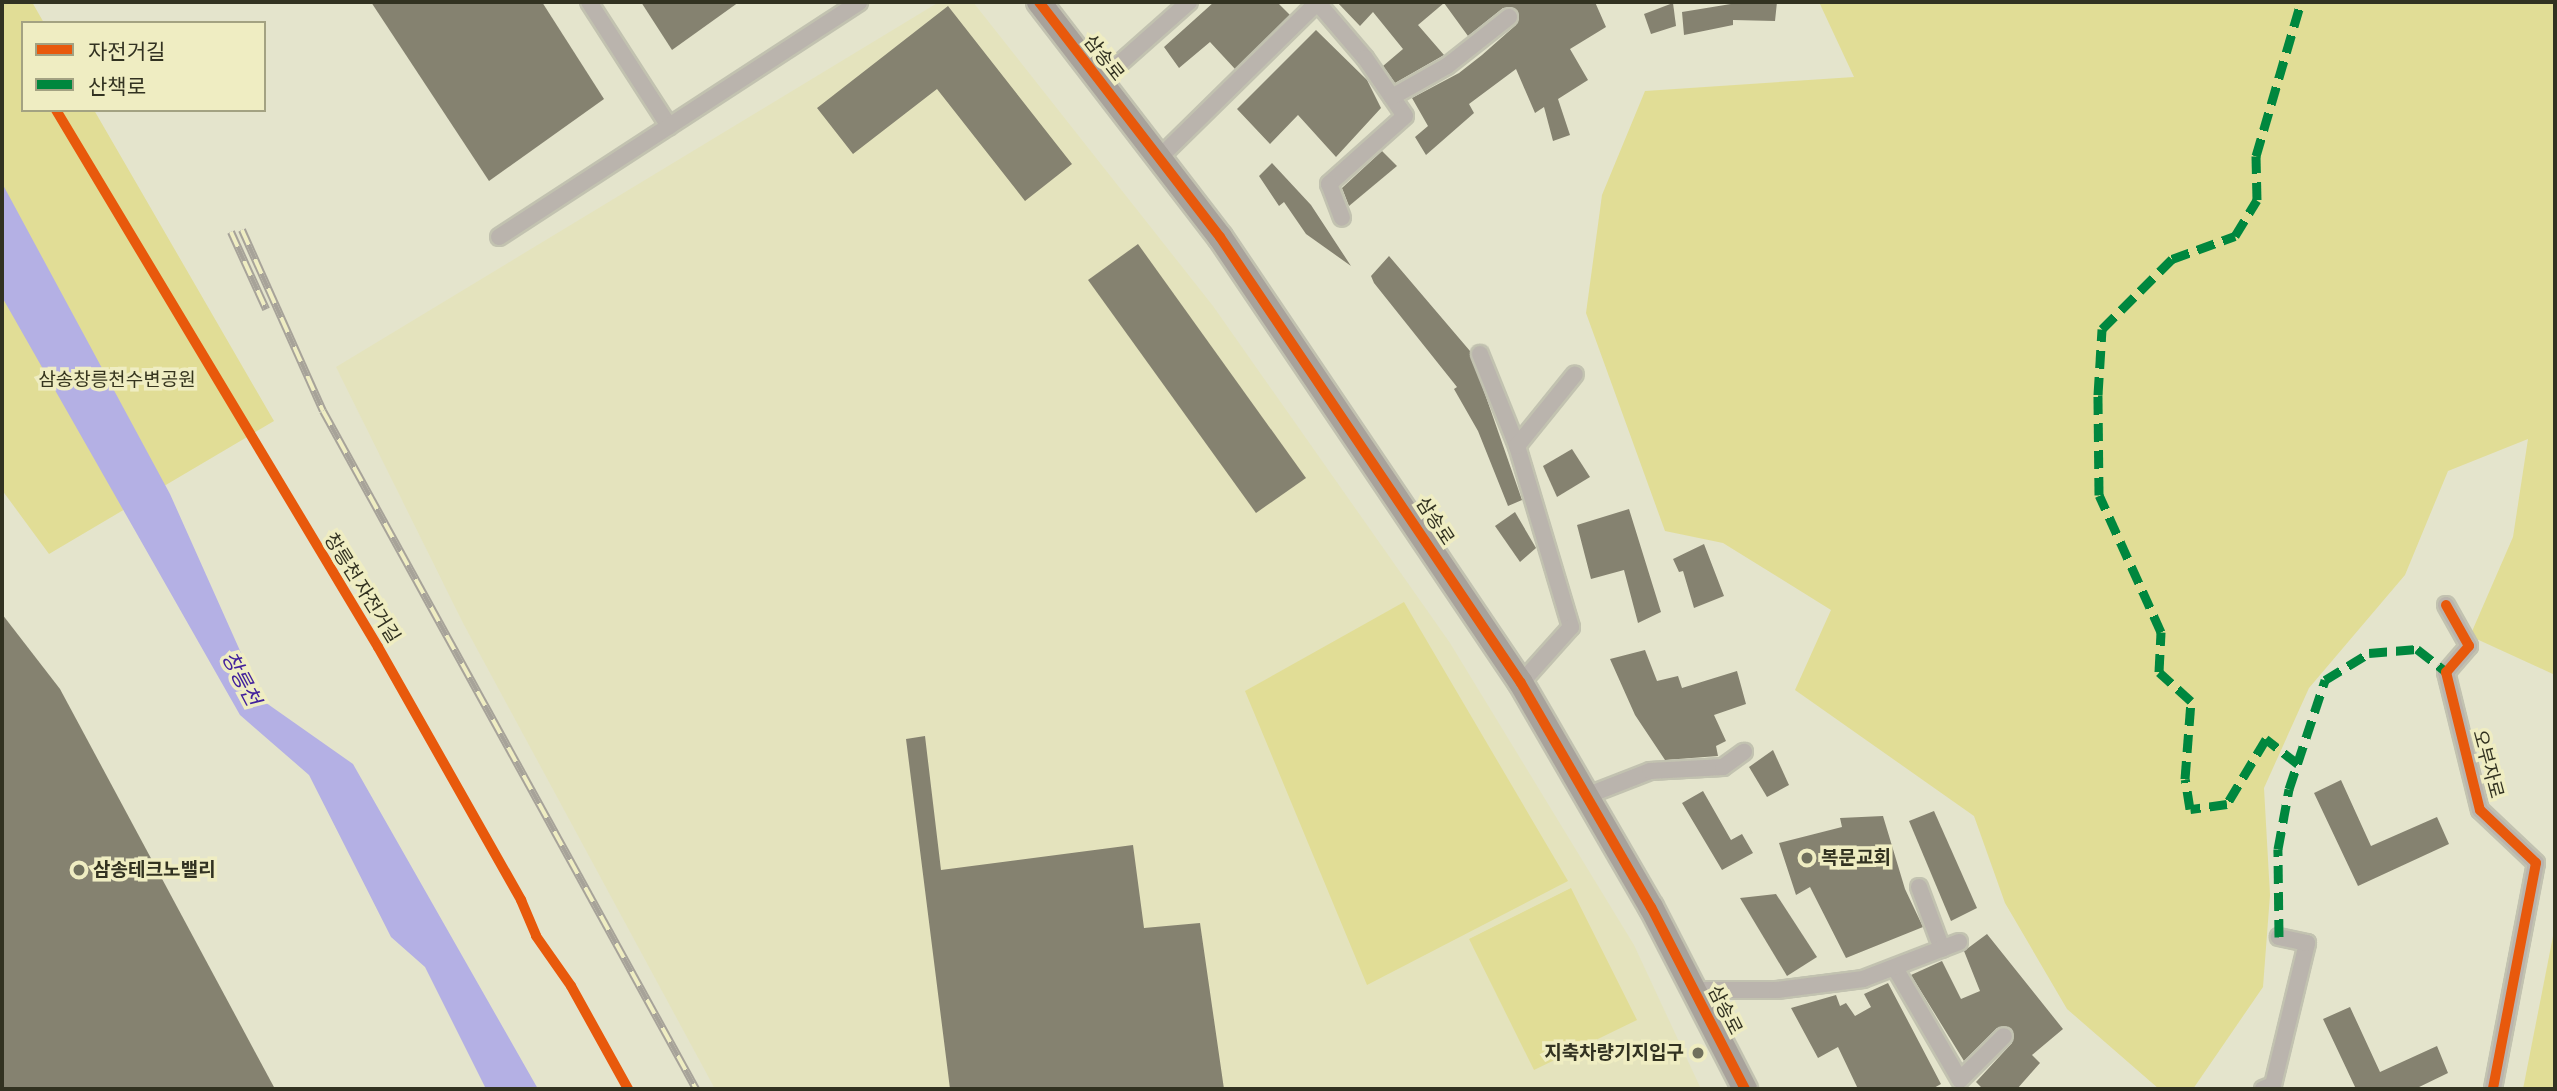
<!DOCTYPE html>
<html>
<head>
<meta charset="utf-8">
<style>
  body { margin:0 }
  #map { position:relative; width:2557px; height:1091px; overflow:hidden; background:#e4e4cc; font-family:"Asap Condensed","Noto Sans KR",sans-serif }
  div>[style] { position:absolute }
  .built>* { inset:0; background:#e4e3bd }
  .green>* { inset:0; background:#e1dd96 }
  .water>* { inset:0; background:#b4b0e4 }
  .building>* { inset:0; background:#858270 }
  .roads { filter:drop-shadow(2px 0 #c2c2b0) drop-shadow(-2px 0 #c2c2b0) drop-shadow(0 2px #c2c2b0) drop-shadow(0 -2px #c2c2b0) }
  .minor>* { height:16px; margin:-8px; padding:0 8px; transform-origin:8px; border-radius:8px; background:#bab4ad }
  .primary>* { height:24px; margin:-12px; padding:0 12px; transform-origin:12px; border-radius:12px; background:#a8a29b }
  .rail>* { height:8px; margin-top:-4px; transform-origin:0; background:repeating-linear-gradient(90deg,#efedc2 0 16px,#a7a399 0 32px); box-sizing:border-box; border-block:2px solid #a7a399 }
  .quiet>* { height:9px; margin-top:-4.5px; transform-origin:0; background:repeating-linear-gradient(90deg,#00873e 0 18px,transparent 0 27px) }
  .cycleway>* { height:10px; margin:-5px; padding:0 5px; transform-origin:5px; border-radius:5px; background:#e8590c }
  .dots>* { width:19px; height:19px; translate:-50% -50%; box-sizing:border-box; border:4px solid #efedc2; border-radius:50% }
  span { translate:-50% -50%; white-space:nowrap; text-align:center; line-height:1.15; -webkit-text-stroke:7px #efedc2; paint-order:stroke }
  .street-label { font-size:19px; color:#323221 }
  .park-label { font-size:19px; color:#36351e }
  .poi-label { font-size:19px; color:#323221; font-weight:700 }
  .left { translate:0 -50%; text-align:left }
  .right { translate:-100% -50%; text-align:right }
  .water-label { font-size:21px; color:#41209c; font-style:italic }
  .frame { position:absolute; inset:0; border:4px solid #323221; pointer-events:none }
  .legend { position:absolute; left:21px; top:21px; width:245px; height:91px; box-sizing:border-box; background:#efedc2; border:2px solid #a3a282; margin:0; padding:9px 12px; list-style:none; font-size:21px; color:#323221 }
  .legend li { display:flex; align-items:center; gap:14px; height:35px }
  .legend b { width:35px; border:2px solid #a3a282 }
</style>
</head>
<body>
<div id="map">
  <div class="built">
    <i style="clip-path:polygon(939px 2px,973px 2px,1213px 306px,1450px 643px,1634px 945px,1701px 1089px,715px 1089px,463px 623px,336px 367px)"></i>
  </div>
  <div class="green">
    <i style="clip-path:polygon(2px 2px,32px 2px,44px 23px,23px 23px,23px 110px,94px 110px,274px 421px,49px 554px,2px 490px)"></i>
    <i style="clip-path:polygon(1819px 2px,2555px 2px,2555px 675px,2470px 636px,2513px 537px,2528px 439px,2448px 471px,2405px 575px,2309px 688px,2264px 788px,2270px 895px,2263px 987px,2193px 1089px,2159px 1089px,2067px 1009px,2005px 903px,1974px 816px,1795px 690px,1831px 610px,1723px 543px,1665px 531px,1586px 313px,1602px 195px,1645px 91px,1854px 77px)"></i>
    <i style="clip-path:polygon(1404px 602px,1568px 881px,1367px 985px,1245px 691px)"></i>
    <i style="clip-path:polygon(1571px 888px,1637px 1020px,1534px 1070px,1469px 939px)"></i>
    <i style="clip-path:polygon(2555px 926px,2555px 1089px,2523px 1089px)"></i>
  </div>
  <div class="water">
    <i style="clip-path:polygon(2px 183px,170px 494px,262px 700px,353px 764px,538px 1089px,486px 1089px,425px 967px,391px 937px,309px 775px,240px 715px,2px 297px)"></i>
  </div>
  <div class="building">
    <i style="clip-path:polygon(371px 2px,542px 2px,604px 99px,489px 181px)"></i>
    <i style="clip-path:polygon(641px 2px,739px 2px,672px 50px)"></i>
    <i style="clip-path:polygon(1214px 2px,1277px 2px,1290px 15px,1235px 69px,1210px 42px,1179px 68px,1164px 47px)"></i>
    <i style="clip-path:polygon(1337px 2px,1595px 2px,1606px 27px,1570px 49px,1588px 80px,1558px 99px,1570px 135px,1553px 141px,1544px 107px,1535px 113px,1516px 69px,1469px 104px,1474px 113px,1426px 155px,1415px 137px,1428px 126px,1412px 98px,1459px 73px,1482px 55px,1516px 25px,1518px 11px,1503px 8px,1468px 36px,1444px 3px,1418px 25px,1444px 55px,1395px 83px,1383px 66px,1403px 49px,1373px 12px,1360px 26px)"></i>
    <i style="clip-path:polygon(1743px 2px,1777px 2px,1775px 21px,1733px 20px,1733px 25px,1684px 35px,1682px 12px)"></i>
    <i style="clip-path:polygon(1673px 3px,1676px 26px,1651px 34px,1644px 14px)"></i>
    <i style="clip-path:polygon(948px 6px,1072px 164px,1025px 201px,937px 89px,853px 154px,817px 108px)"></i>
    <i style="clip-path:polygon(1316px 30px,1367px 80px,1381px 108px,1336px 157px,1298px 115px,1270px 144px,1237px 109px)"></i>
    <i style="clip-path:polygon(1382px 151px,1397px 166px,1349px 206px,1342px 188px)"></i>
    <i style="clip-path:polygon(1272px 163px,1311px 205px,1351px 266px,1306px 234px,1284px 202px,1279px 206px,1259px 176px)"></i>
    <i style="clip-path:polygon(1138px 244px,1306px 478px,1256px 513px,1088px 280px)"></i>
    <i style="clip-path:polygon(1389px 256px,1470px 351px,1522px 500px,1508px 506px,1478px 431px,1454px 389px,1457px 387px,1374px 283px,1371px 276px)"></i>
    <i style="clip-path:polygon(1572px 449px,1590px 477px,1557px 497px,1543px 466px)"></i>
    <i style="clip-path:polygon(1629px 509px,1661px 612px,1638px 623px,1624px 570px,1591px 579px,1577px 525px)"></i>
    <i style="clip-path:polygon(1515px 512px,1536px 548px,1520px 562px,1495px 526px)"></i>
    <i style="clip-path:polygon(1704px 544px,1724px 596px,1694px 608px,1683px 571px,1679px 572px,1673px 559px)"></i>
    <i style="clip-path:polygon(2px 614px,60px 689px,275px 1089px,2px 1089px)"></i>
    <i style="clip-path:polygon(1645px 650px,1657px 681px,1678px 676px,1682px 688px,1737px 671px,1746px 704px,1714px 715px,1726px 741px,1716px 746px,1718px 756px,1665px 760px,1635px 715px,1610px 659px)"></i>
    <i style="clip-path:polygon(925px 736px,941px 870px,1133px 845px,1144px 928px,1200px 923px,1224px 1089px,950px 1089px,906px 739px)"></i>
    <i style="clip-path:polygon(1773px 750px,1789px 785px,1767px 797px,1749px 767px)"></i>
    <i style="clip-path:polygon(2341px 780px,2371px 846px,2437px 817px,2449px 844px,2358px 886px,2314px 793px)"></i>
    <i style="clip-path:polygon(1703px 791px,1731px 840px,1742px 834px,1753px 853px,1722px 870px,1682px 803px)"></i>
    <i style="clip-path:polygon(1934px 811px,1977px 908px,1951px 921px,1909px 821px)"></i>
    <i style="clip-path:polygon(1883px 816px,1905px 889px,1923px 927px,1846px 958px,1810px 887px,1796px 895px,1779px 843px,1842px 827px,1840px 818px)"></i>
    <i style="clip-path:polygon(1776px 894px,1817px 957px,1787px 976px,1740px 898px)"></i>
    <i style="clip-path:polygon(1987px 934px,2063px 1029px,2032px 1055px,2040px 1063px,2017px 1089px,1983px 1089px,1976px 1082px,2012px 1043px,2012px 1029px,1997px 1028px,1964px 1061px,1911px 975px,1942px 961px,1961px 999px,1980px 991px,1964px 951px)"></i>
    <i style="clip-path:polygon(1888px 983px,1941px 1084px,1932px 1089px,1858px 1089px,1838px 1047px,1818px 1058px,1791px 1008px,1836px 995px,1840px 1006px,1846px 1003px,1855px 1016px,1871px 1007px,1864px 994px)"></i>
    <i style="clip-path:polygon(2350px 1007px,2380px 1072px,2437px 1046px,2448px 1073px,2415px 1089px,2356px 1089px,2323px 1019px)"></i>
  </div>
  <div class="roads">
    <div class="minor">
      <i style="left:589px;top:2px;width:148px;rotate:57.2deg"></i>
      <i style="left:1317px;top:2px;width:74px;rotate:49.4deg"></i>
      <i style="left:1365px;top:58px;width:70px;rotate:55.4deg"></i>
      <i style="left:1405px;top:116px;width:102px;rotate:138.2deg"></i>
      <i style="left:1329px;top:184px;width:36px;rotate:69deg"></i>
      <i style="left:1100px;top:81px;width:119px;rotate:-41.6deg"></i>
      <i style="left:1392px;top:97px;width:63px;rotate:-29.4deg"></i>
      <i style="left:1447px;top:66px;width:79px;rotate:-38.3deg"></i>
      <i style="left:1159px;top:158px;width:223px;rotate:-44.5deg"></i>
      <i style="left:499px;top:237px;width:430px;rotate:-33.1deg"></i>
      <i style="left:1480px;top:354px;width:99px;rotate:68.1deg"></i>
      <i style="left:1517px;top:446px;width:189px;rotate:73.4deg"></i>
      <i style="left:1571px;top:627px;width:75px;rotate:131.8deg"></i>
      <i style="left:1517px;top:446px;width:92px;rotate:-51.1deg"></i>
      <i style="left:2446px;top:605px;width:47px;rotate:60.7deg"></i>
      <i style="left:2469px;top:646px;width:35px;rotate:131deg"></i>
      <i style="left:2446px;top:672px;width:142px;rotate:76.2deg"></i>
      <i style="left:2480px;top:810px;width:77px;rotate:43.4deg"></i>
      <i style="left:2536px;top:863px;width:230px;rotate:100.8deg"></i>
      <i style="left:1586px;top:796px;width:69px;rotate:-21.3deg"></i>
      <i style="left:1650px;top:771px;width:73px;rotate:-3.1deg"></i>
      <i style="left:1723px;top:767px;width:26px;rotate:-36deg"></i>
      <i style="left:1919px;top:887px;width:66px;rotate:69.6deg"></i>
      <i style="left:1895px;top:968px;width:129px;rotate:59.9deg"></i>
      <i style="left:1960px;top:1080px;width:62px;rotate:-45deg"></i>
      <i style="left:1696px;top:990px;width:81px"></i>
      <i style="left:1777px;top:990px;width:87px;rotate:-7.3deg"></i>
      <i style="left:1863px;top:979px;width:103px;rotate:-21.1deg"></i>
      <i style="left:2263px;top:1089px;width:11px;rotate:-22deg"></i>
      <i style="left:2273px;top:1085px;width:146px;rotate:-76.5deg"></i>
      <i style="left:2307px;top:943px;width:29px;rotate:-168deg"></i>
    </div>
    <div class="primary">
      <i style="left:1039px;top:2px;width:297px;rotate:52.4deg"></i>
      <i style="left:1220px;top:237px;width:538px;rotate:55.99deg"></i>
      <i style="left:1521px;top:683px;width:259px;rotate:59.9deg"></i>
      <i style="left:1651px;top:907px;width:205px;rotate:62.7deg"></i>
    </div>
  </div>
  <div class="rail">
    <i style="left:242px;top:230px;width:198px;rotate:65.9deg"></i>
    <i style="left:323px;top:411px;width:774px;rotate:61.18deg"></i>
    <i style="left:231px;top:232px;width:85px;rotate:65.6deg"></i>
  </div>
  <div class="quiet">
    <i style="left:2298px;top:764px;width:41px;rotate:-142deg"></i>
    <i style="left:2266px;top:739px;width:76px;rotate:121deg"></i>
    <i style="left:2227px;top:804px;width:37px;rotate:172deg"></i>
    <i style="left:2190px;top:809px;width:30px;rotate:-99deg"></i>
    <i style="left:2185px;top:779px;width:78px;rotate:-85.6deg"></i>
    <i style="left:2191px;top:701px;width:43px;rotate:-137.8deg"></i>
    <i style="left:2159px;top:672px;width:40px;rotate:-87.1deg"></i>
    <i style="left:2161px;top:632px;width:150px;rotate:-114.3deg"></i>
    <i style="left:2099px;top:495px;width:100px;rotate:-90.6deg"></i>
    <i style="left:2098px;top:395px;width:66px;rotate:-86.5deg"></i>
    <i style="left:2102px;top:329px;width:99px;rotate:-45deg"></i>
    <i style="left:2172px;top:259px;width:67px;rotate:-20.1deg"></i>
    <i style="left:2235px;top:236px;width:42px;rotate:-58.6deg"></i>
    <i style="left:2257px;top:200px;width:44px;rotate:-91.3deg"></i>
    <i style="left:2256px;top:156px;width:160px;rotate:-73.7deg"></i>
    <i style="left:2279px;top:937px;width:88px;rotate:-90.7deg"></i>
    <i style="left:2278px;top:849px;width:61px;rotate:-79.6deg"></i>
    <i style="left:2289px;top:789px;width:115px;rotate:-71.7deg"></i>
    <i style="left:2325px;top:680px;width:52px;rotate:-31.5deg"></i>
    <i style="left:2369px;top:653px;width:48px;rotate:-4.8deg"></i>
    <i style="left:2417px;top:649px;width:37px;rotate:38deg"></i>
  </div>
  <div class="cycleway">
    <i style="left:1039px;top:2px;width:297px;rotate:52.4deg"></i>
    <i style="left:1220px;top:237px;width:538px;rotate:55.99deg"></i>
    <i style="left:1521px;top:683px;width:259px;rotate:59.9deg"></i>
    <i style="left:1651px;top:907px;width:205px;rotate:62.7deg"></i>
    <i style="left:56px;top:110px;width:626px;rotate:59.05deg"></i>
    <i style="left:378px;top:647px;width:291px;rotate:60.5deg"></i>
    <i style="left:521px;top:900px;width:39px;rotate:67deg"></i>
    <i style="left:536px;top:936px;width:61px;rotate:55deg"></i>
    <i style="left:571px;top:986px;width:118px;rotate:61deg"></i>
    <i style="left:2446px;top:605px;width:47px;rotate:60.7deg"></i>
    <i style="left:2469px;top:646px;width:35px;rotate:131deg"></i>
    <i style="left:2446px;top:672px;width:142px;rotate:76.2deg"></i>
    <i style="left:2480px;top:810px;width:77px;rotate:43.4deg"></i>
    <i style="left:2536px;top:863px;width:230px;rotate:100.8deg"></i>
  </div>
  <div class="dots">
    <i style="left:1807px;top:858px;background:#70705d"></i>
    <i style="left:79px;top:870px;background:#70705d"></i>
    <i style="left:1698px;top:1053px;background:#70705d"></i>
  </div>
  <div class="street-label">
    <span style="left:1104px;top:58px;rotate:52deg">삼송로</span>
    <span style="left:1435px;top:521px;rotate:57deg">삼송로</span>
    <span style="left:362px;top:588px;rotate:58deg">창릉천 자전거길</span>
    <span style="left:2488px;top:764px;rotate:75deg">오부자로</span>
    <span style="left:1725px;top:1010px;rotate:63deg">삼송로</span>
  </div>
  <div class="park-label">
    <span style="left:117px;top:380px">삼송창릉천수변공원</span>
  </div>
  <div class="poi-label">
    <span class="left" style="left:1821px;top:858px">복문교회</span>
    <span class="left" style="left:93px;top:870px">삼송테크노밸리</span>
    <span class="right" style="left:1684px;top:1053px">지축차량기지입구</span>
  </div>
  <div class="water-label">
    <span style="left:242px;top:678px;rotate:62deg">창릉천</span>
  </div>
  <div class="frame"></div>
  <ul class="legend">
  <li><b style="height:9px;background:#e8590c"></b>자전거길</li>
  <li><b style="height:9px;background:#00873e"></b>산책로</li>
  </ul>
</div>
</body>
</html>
